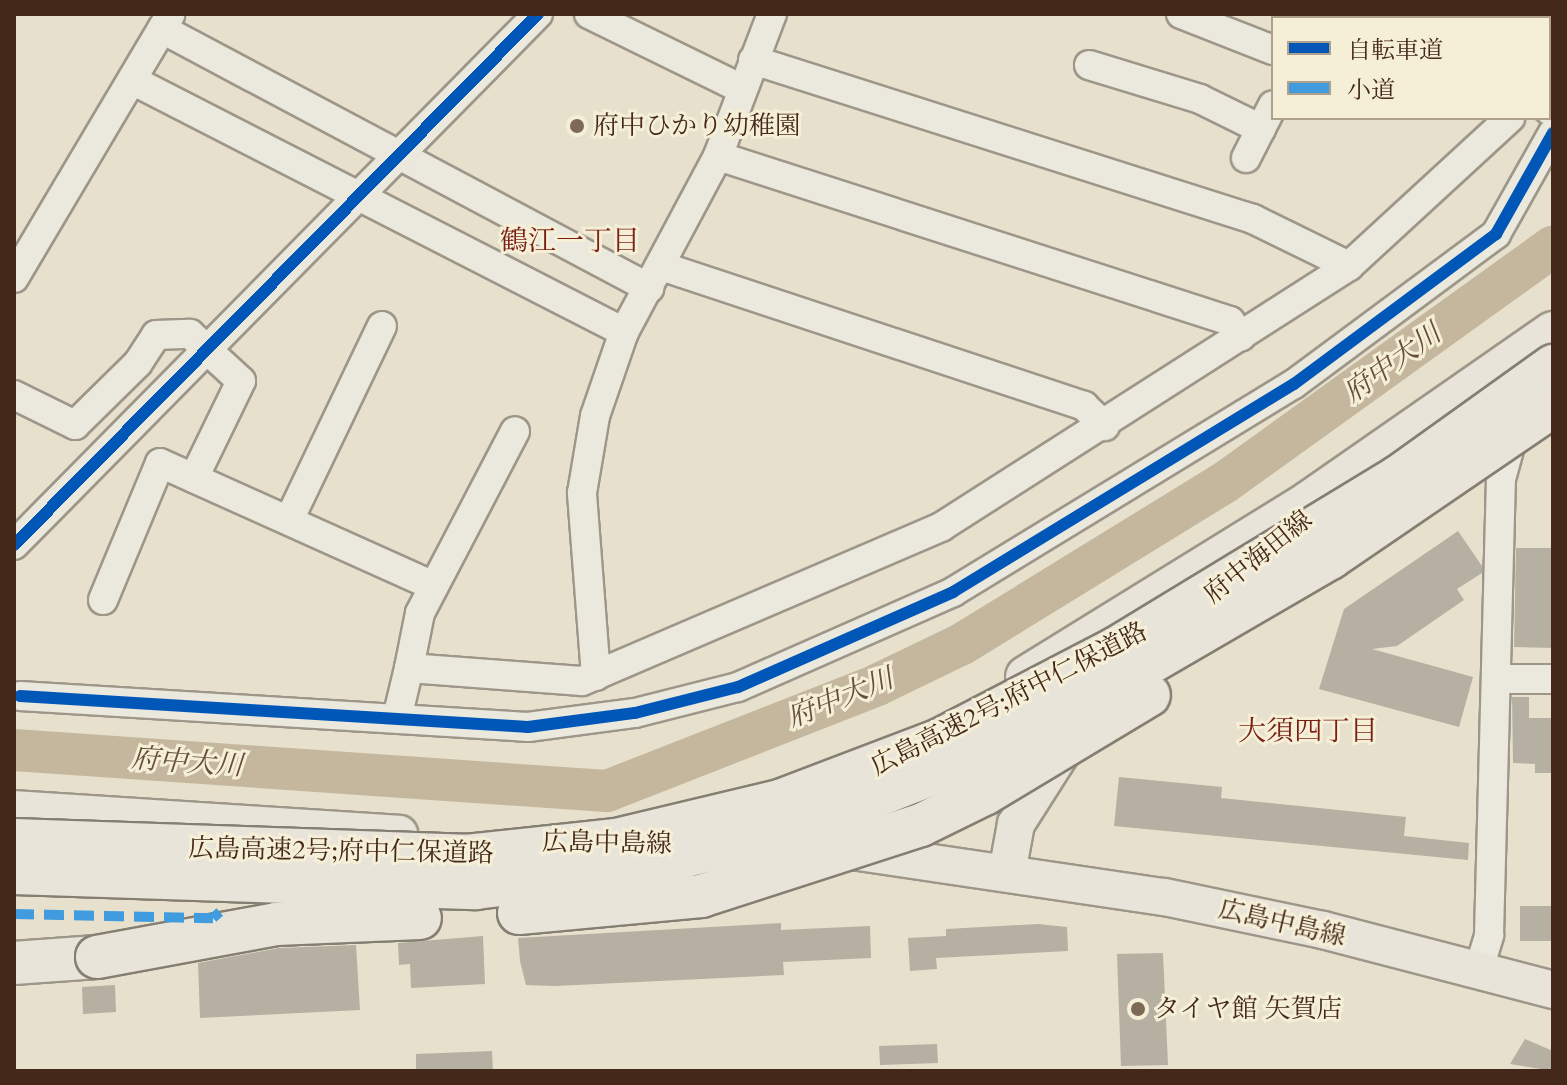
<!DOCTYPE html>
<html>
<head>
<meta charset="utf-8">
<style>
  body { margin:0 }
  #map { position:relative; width:1567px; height:1085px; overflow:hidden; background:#e6e0cc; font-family:Cardo,"Noto Serif JP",serif }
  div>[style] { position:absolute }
  .river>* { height:42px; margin:-21px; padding:0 21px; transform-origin:21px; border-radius:21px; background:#c4b79d }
  .building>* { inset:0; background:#b6b0a2 }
  .roads { filter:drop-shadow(2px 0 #9d9689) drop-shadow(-2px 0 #9d9689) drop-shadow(0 2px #9d9689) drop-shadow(0 -2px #9d9689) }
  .minor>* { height:28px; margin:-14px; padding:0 14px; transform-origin:14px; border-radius:14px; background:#ebe8de }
  .major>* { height:36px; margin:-18px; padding:0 18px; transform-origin:18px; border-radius:18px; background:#e8e4d9 }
  .highway>* { height:42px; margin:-21px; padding:0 21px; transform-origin:21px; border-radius:21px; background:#e8e4d9 }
  .bridges { filter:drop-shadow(2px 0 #857e72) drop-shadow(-2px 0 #857e72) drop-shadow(0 2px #857e72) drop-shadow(0 -2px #857e72) }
  .highway-bridge>* { height:42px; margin:-21px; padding:0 21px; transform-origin:21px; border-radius:21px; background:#e8e4d9 }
  .quiet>* { height:10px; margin-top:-5px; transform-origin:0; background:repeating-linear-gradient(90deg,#409cdf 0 20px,transparent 0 30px) }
  .cycleway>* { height:12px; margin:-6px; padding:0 6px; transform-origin:6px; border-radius:6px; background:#0057b8 }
  .dots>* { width:22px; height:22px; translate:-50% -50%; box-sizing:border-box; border:4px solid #f6efd7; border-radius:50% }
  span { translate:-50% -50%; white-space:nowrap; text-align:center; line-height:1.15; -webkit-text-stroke:6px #f6efd7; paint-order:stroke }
  .poi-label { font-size:26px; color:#44291a }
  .left { translate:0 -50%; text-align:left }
  .street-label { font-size:26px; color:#44291a }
  .neighbourhood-label { font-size:28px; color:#7a1f14 }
  .water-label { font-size:28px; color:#664e3b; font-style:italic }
  .frame { position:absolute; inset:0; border:16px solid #44291a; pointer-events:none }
  .legend { position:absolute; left:1271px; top:16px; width:280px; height:104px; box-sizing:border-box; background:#f6efd7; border:2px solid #afa08b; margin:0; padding:10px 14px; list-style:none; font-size:24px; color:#44291a }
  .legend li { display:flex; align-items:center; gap:16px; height:40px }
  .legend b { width:40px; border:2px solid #afa08b }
</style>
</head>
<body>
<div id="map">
  <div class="river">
    <i style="left:14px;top:750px;width:594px;rotate:3.96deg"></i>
    <i style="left:607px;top:791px;width:290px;rotate:-21.4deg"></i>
    <i style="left:877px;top:685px;width:94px;rotate:-25.8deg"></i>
    <i style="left:962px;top:644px;width:308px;rotate:-31.6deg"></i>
    <i style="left:1224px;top:483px;width:405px;rotate:-35.7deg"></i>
  </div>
  <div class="building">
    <i style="clip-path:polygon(1458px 531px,1482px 566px,1482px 573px,1457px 589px,1464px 600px,1397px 646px,1372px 649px,1473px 677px,1459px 727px,1319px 689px,1344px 609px)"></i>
    <i style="clip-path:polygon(1516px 548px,1553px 548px,1553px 648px,1514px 647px)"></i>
    <i style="clip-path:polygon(1512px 697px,1529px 697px,1529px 718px,1553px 718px,1553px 773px,1535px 773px,1535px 764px,1513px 763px)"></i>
    <i style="clip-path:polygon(1119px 777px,1222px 787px,1221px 798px,1406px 817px,1404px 836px,1469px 843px,1468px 860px,1114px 826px)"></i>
    <i style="clip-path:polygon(1520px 906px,1553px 906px,1553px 941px,1520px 941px)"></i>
    <i style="clip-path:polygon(781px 923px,781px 930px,870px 926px,871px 958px,783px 962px,784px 975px,555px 986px,526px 985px,520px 961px,518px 938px)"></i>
    <i style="clip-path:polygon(1038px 924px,1067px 927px,1068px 951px,936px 958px,937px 969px,910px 971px,908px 938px,946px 936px,946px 929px)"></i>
    <i style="clip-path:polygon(483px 936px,485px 984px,411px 988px,410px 964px,399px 965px,398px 943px)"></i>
    <i style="clip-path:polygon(356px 945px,360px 1010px,200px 1018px,198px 963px,279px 948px)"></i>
    <i style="clip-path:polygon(1163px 953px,1168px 1065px,1121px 1066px,1117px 954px)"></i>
    <i style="clip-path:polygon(115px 985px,116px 1012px,83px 1014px,82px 987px)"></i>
    <i style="clip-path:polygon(1525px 1039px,1553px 1051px,1553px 1071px,1510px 1064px)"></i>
    <i style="clip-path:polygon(937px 1044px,938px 1063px,880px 1065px,879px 1046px)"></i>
    <i style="clip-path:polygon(492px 1051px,493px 1071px,416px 1071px,416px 1054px)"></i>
  </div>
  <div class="roads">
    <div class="minor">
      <i style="left:589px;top:14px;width:168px;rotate:26.1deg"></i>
      <i style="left:1181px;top:14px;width:99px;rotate:21.4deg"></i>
      <i style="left:1381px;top:14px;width:7px;rotate:34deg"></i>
      <i style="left:1319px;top:18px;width:4px;rotate:-63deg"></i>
      <i style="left:162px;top:29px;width:552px;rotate:28.01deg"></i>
      <i style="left:753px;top:60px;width:525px;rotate:17.64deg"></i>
      <i style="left:1253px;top:219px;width:107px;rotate:26.1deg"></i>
      <i style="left:1089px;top:65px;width:116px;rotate:17deg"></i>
      <i style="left:1200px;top:99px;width:68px;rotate:26.2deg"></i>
      <i style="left:132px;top:80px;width:553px;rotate:27.12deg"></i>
      <i style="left:1549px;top:110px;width:6px;rotate:-51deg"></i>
      <i style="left:718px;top:156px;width:538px;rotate:17.86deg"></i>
      <i style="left:1230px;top:321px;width:19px;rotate:55deg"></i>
      <i style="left:1246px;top:158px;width:59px;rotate:-63deg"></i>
      <i style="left:661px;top:266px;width:446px;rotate:18.3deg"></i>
      <i style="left:1084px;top:406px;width:29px;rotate:44deg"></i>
      <i style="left:14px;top:278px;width:306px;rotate:-59.3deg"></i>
      <i style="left:14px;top:395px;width:68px;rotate:26.2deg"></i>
      <i style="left:75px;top:425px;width:88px;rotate:-44.5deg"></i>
      <i style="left:138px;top:363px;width:33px;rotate:-57deg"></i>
      <i style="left:156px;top:335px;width:34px;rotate:-2deg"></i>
      <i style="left:190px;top:334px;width:69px;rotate:42.7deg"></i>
      <i style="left:241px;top:381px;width:108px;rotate:115.9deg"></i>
      <i style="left:289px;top:520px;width:215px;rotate:-64.4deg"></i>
      <i style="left:14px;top:545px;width:746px;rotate:-45.38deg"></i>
      <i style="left:103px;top:600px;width:148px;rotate:-67.4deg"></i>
      <i style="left:160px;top:463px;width:300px;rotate:24.2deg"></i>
      <i style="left:409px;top:668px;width:56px;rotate:-78.7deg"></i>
      <i style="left:420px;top:613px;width:205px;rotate:-62.4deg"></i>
      <i style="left:596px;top:676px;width:184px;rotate:-94.4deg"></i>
      <i style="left:582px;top:493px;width:78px;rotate:-80.4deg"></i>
      <i style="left:595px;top:416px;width:89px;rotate:-71deg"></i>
      <i style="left:624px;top:332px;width:200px;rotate:-61.9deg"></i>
      <i style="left:718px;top:156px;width:152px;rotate:-69.2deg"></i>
      <i style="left:1496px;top:679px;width:57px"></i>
      <i style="left:20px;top:696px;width:509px;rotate:3.49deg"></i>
      <i style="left:528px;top:727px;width:108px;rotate:-7.5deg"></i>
      <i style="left:635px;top:713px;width:106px;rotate:-14.2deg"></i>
      <i style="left:738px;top:687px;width:235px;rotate:-23.8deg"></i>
      <i style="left:953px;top:592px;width:399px;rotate:-31.4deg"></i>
      <i style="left:1294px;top:384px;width:252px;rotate:-36.6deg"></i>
      <i style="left:1496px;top:234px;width:116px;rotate:-60.6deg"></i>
      <i style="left:397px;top:718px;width:51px;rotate:-76.5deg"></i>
      <i style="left:409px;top:668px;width:173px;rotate:4.3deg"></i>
      <i style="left:582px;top:681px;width:391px;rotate:-23.2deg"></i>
      <i style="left:941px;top:527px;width:484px;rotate:-32.6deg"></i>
      <i style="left:1349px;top:266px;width:219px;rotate:-42.6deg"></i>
      <i style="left:1478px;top:972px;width:39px;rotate:-73deg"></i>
      <i style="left:1489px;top:935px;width:456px;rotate:-88.5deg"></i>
      <i style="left:1501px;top:479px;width:53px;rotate:-74.6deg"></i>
    </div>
    <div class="major">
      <i style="left:14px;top:809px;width:386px;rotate:3.7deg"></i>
      <i style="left:845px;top:850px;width:323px;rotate:8.4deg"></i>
      <i style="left:1165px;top:897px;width:161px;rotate:11.8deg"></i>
      <i style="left:1323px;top:930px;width:238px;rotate:14.6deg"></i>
      <i style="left:1007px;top:873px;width:50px;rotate:-79.6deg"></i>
      <i style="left:1016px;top:824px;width:88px;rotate:-57.6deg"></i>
    </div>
    <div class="highway">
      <i style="left:1027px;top:677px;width:333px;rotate:-31.7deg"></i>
      <i style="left:1310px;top:502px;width:296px;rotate:-34.8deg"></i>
      <i style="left:14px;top:963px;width:83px;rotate:-4.1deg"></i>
    </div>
  </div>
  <div class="bridges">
    <div class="highway-bridge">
      <i style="left:14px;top:840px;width:452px;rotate:2deg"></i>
      <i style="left:466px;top:856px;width:151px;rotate:-6.1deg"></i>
      <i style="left:616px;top:840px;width:169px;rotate:-13.4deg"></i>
      <i style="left:780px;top:801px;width:171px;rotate:-20.9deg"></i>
      <i style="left:940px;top:740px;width:197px;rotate:-27.5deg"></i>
      <i style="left:1115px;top:649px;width:331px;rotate:-31.3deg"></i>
      <i style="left:1398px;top:477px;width:191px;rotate:-35.6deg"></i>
      <i style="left:14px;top:873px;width:462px;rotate:1.9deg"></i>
      <i style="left:476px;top:888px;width:163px;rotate:-7deg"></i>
      <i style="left:638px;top:868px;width:156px;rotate:-14.1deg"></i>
      <i style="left:789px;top:830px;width:173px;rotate:-21.4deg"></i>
      <i style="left:950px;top:767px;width:199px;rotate:-27.2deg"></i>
      <i style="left:1127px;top:676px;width:235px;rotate:-30.2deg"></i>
      <i style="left:1330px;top:558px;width:270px;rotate:-34.3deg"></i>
      <i style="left:519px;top:913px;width:183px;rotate:-5.3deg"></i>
      <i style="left:701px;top:896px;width:231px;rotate:-17.9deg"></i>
      <i style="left:921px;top:825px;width:72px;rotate:-26.2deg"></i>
      <i style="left:986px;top:793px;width:190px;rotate:-31deg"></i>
      <i style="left:97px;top:957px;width:182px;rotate:-10.4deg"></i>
      <i style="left:276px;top:924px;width:144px;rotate:-2.4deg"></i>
    </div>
  </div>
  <div class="quiet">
    <i style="left:14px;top:914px;width:199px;rotate:1.2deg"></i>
    <i style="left:213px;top:918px;width:9px;rotate:-41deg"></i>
  </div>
  <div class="cycleway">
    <i style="left:14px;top:545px;width:746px;rotate:-45.38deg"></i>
    <i style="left:20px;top:696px;width:509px;rotate:3.49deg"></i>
    <i style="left:528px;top:727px;width:108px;rotate:-7.5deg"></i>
    <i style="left:635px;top:713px;width:106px;rotate:-14.2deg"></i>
    <i style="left:738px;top:687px;width:235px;rotate:-23.8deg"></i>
    <i style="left:953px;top:592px;width:399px;rotate:-31.4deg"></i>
    <i style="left:1294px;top:384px;width:252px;rotate:-36.6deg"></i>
    <i style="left:1496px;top:234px;width:116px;rotate:-60.6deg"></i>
  </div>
  <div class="dots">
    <i style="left:577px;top:126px;background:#7d6958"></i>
    <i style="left:1138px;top:1009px;background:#7d6958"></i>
  </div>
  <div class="poi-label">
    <span class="left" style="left:593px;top:126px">府中ひかり幼稚園</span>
    <span class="left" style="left:1154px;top:1009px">タイヤ館 矢賀店</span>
  </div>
  <div class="street-label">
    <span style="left:1258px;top:557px;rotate:-39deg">府中海田線</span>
    <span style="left:1009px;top:699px;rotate:-27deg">広島高速2号;府中仁保道路</span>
    <span style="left:607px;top:843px;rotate:1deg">広島中島線</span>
    <span style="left:341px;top:851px;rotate:1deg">広島高速2号;府中仁保道路</span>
    <span style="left:1282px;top:923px;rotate:13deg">広島中島線</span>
  </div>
  <div class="neighbourhood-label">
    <span style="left:570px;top:241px">鶴江一丁目</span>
    <span style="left:1308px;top:731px">大須四丁目</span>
  </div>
  <div class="water-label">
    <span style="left:1392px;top:363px;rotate:-36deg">府中大川</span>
    <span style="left:840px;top:698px;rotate:-22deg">府中大川</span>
    <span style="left:187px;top:762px;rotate:4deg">府中大川</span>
  </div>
  <div class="frame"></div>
  <ul class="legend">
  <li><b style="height:10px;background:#0057b8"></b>自転車道</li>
  <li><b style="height:10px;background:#409cdf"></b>小道</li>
  </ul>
</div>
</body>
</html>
